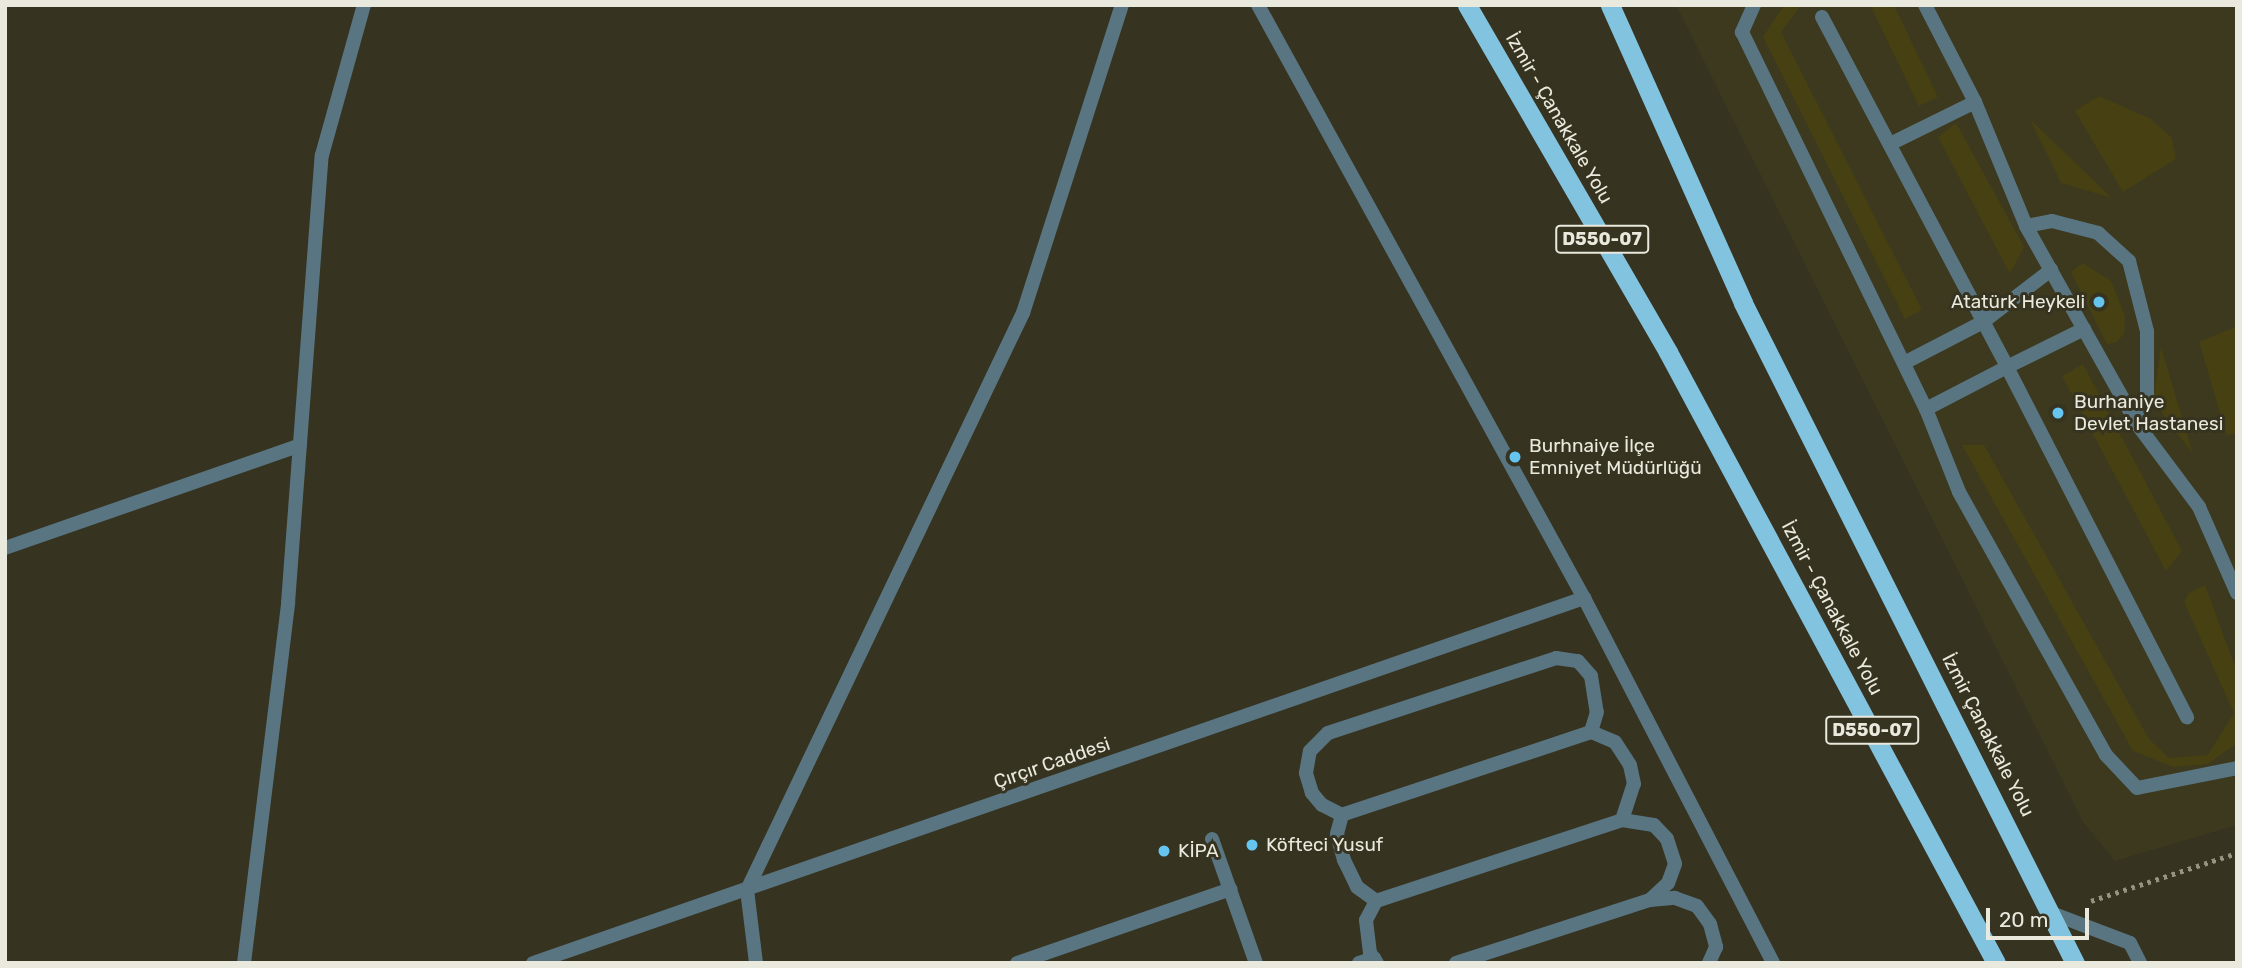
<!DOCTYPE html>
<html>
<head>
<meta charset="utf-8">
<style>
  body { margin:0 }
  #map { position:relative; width:2242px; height:968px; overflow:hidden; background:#363320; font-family:Rubik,sans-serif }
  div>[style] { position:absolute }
  .built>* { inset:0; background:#3c391e }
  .green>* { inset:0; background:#474012 }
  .path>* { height:4.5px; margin-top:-2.25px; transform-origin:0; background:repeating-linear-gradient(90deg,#959384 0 3.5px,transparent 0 8.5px) }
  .service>* { height:14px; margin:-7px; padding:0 7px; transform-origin:7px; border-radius:7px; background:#597582 }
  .pedestrian>* { height:14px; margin:-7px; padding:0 7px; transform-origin:7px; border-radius:7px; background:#597582 }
  .minor>* { height:14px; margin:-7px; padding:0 7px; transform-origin:7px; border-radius:7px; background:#597582 }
  .trunk>* { height:19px; margin:-9.5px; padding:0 9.5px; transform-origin:9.5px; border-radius:9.5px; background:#82c3e0 }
  .dots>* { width:19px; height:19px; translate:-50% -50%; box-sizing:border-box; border:4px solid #363320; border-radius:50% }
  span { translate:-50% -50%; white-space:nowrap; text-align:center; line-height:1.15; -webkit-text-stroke:6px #363320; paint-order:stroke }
  .shield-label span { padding:2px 5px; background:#363320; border:2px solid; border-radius:5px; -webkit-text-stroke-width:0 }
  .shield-label { font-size:18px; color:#eae9dd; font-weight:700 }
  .street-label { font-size:19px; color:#eae9dd }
  .poi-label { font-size:19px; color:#eae9dd }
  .right { translate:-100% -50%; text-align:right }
  .left { translate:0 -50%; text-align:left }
  .frame { position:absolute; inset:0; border:7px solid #eae9dd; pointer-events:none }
  .scale { position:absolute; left:1986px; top:908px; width:103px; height:32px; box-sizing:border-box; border:4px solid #eae9dd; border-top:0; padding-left:9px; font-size:21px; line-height:24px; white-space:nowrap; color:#eae9dd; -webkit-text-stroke:5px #363320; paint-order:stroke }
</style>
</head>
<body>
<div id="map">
  <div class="built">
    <i style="clip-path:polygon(1676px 5px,2237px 5px,2237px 825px,2115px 861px,2083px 822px)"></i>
  </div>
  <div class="green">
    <i style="clip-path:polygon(1784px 5px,1801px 5px,1781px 32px,1922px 310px,1905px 319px,1763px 37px)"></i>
    <i style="clip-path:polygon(1870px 5px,1894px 5px,1938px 97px,1919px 106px)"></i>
    <i style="clip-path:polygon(2099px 96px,2151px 119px,2172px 138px,2176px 159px,2123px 192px,2075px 111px)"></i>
    <i style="clip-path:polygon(2030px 119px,2112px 198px,2061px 183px)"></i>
    <i style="clip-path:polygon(1956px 123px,2024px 247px,2010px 274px,1938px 137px)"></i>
    <i style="clip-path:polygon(2083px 263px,2111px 281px,2125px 316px,2124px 334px,2116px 343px,2107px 344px,2071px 272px)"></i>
    <i style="clip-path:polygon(2237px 326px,2237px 432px,2227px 436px,2199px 342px)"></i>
    <i style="clip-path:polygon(2161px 347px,2193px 454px,2153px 401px)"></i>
    <i style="clip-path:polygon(2083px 364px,2182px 551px,2166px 571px,2062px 376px)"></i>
    <i style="clip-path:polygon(1962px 445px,1984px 445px,2149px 739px,2169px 758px,2208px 755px,2234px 713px,2184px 602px,2189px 593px,2205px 585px,2237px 672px,2237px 743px,2208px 764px,2173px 767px,2133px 751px)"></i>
  </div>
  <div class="path">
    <i style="left:2091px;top:901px;width:154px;rotate:-18.2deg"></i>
  </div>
  <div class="service">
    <i style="left:1754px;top:5px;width:30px;rotate:114deg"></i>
    <i style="left:1742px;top:32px;width:420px;rotate:64deg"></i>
    <i style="left:1926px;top:409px;width:89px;rotate:68.3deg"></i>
    <i style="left:1959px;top:492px;width:301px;rotate:60.8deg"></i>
    <i style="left:2106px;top:755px;width:45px;rotate:46.8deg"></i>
    <i style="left:2137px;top:788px;width:102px;rotate:-11.3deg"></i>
    <i style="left:1925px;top:5px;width:109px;rotate:62.7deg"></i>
    <i style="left:1975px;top:102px;width:134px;rotate:67.6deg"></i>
    <i style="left:2026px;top:226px;width:227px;rotate:60.7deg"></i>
    <i style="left:2137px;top:424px;width:104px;rotate:53.2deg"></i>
    <i style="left:2199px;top:507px;width:94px;rotate:66.2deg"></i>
    <i style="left:1822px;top:17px;width:396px;rotate:62.1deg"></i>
    <i style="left:2007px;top:367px;width:86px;rotate:-26.3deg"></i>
    <i style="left:1890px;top:144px;width:95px;rotate:-26.3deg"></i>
    <i style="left:2026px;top:226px;width:26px;rotate:-11deg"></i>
    <i style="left:2052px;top:221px;width:48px;rotate:14.6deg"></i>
    <i style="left:2098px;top:233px;width:42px;rotate:42.1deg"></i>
    <i style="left:2129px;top:261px;width:72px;rotate:75.6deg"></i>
    <i style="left:2147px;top:331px;width:65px;rotate:90deg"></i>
    <i style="left:2147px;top:396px;width:30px;rotate:110deg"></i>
    <i style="left:1904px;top:363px;width:89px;rotate:-27.4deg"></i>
    <i style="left:1983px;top:322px;width:86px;rotate:-37.4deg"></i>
    <i style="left:1926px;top:409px;width:91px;rotate:-27.4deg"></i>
    <i style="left:2007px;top:367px;width:394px;rotate:62.8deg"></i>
    <i style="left:1342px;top:815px;width:20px;rotate:105deg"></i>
    <i style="left:1337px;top:834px;width:27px;rotate:75deg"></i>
    <i style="left:1344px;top:860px;width:30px;rotate:64deg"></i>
    <i style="left:1357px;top:887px;width:24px;rotate:36deg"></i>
    <i style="left:1622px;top:820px;width:32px;rotate:9deg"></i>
    <i style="left:1654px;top:825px;width:19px;rotate:47deg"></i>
    <i style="left:1667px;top:839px;width:26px;rotate:72deg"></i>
    <i style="left:1675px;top:864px;width:20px;rotate:110deg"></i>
    <i style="left:1668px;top:883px;width:25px;rotate:137deg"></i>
    <i style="left:2054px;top:914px;width:81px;rotate:20.9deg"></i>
    <i style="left:2130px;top:943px;width:22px;rotate:63deg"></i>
    <i style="left:1377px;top:963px;width:12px;rotate:-125deg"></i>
    <i style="left:1370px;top:953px;width:33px;rotate:-97deg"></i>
    <i style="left:1366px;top:920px;width:21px;rotate:-62deg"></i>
    <i style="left:1376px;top:901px;width:259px;rotate:-18.2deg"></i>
    <i style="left:1622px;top:820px;width:38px;rotate:-72deg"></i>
    <i style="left:1634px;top:784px;width:19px;rotate:-102deg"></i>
    <i style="left:1630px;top:765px;width:27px;rotate:-123deg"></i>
    <i style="left:1615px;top:742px;width:26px;rotate:-157deg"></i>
    <i style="left:1591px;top:732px;width:262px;rotate:161.6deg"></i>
    <i style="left:1342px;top:815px;width:22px;rotate:-153deg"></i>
    <i style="left:1322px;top:805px;width:16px;rotate:-130deg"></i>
    <i style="left:1312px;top:793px;width:21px;rotate:-107deg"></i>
    <i style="left:1306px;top:773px;width:22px;rotate:-80deg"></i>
    <i style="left:1310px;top:751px;width:25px;rotate:-45deg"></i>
    <i style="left:1328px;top:733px;width:240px;rotate:-18.2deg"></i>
    <i style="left:1556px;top:658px;width:22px;rotate:8deg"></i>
    <i style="left:1578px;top:661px;width:20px;rotate:49deg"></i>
    <i style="left:1591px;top:676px;width:36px;rotate:81deg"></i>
    <i style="left:1597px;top:712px;width:21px;rotate:107deg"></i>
    <i style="left:1456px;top:963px;width:204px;rotate:-18deg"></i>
    <i style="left:1650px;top:900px;width:25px;rotate:-5deg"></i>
    <i style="left:1675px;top:898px;width:23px;rotate:20deg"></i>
    <i style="left:1697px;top:906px;width:22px;rotate:54deg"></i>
    <i style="left:1710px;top:924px;width:24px;rotate:75deg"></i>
    <i style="left:1716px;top:947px;width:17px;rotate:114deg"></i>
  </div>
  <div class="pedestrian">
    <i style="left:1212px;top:839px;width:132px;rotate:70.5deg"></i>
    <i style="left:1017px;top:963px;width:226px;rotate:-19.1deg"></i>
    <i style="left:1359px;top:963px;width:16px;rotate:-18deg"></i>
  </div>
  <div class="minor">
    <i style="left:1258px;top:5px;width:677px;rotate:61.2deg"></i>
    <i style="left:1584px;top:598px;width:411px;rotate:62.6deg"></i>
    <i style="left:5px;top:548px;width:312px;rotate:-19.2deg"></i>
    <i style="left:244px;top:963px;width:363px;rotate:-83deg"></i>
    <i style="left:288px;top:603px;width:449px;rotate:-85.7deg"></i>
    <i style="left:322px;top:155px;width:156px;rotate:-74.4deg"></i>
    <i style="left:533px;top:963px;width:1113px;rotate:-19.15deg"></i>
    <i style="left:756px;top:963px;width:74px;rotate:-97deg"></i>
    <i style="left:747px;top:890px;width:640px;rotate:-64.44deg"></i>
    <i style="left:1023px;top:313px;width:324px;rotate:-72.2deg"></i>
  </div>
  <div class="trunk">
    <i style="left:1467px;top:5px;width:401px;rotate:59.9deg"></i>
    <i style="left:1668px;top:352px;width:693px;rotate:61.77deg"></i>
    <i style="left:1610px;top:5px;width:326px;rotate:65.9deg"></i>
    <i style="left:1743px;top:303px;width:739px;rotate:63.3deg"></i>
  </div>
  <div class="dots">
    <i style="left:2099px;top:302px;background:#65c5ee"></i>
    <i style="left:2058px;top:413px;background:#65c5ee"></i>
    <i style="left:1515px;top:457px;background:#65c5ee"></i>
    <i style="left:1252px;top:845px;background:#65c5ee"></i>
    <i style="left:1164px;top:851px;background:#65c5ee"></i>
  </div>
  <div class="shield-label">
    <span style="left:1602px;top:239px">D550-07</span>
    <span style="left:1872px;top:730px">D550-07</span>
  </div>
  <div class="street-label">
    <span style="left:1559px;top:118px;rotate:60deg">İzmir - Çanakkale Yolu</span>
    <span style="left:1832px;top:608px;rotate:62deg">İzmir - Çanakkale Yolu</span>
    <span style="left:1988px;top:735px;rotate:63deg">İzmir Çanakkale Yolu</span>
    <span style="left:1052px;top:763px;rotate:-19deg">Çırçır Caddesi</span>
  </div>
  <div class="poi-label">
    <span class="right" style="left:2085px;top:302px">Atatürk Heykeli</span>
    <span class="left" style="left:2074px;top:413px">Burhaniye<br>Devlet Hastanesi</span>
    <span class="left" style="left:1529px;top:457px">Burhnaiye İlçe<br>Emniyet Müdürlüğü</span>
    <span class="left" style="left:1266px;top:845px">Köfteci Yusuf</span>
    <span class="left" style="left:1178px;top:851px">KİPA</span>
  </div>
  <div class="frame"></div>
  <div class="scale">20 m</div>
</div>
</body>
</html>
